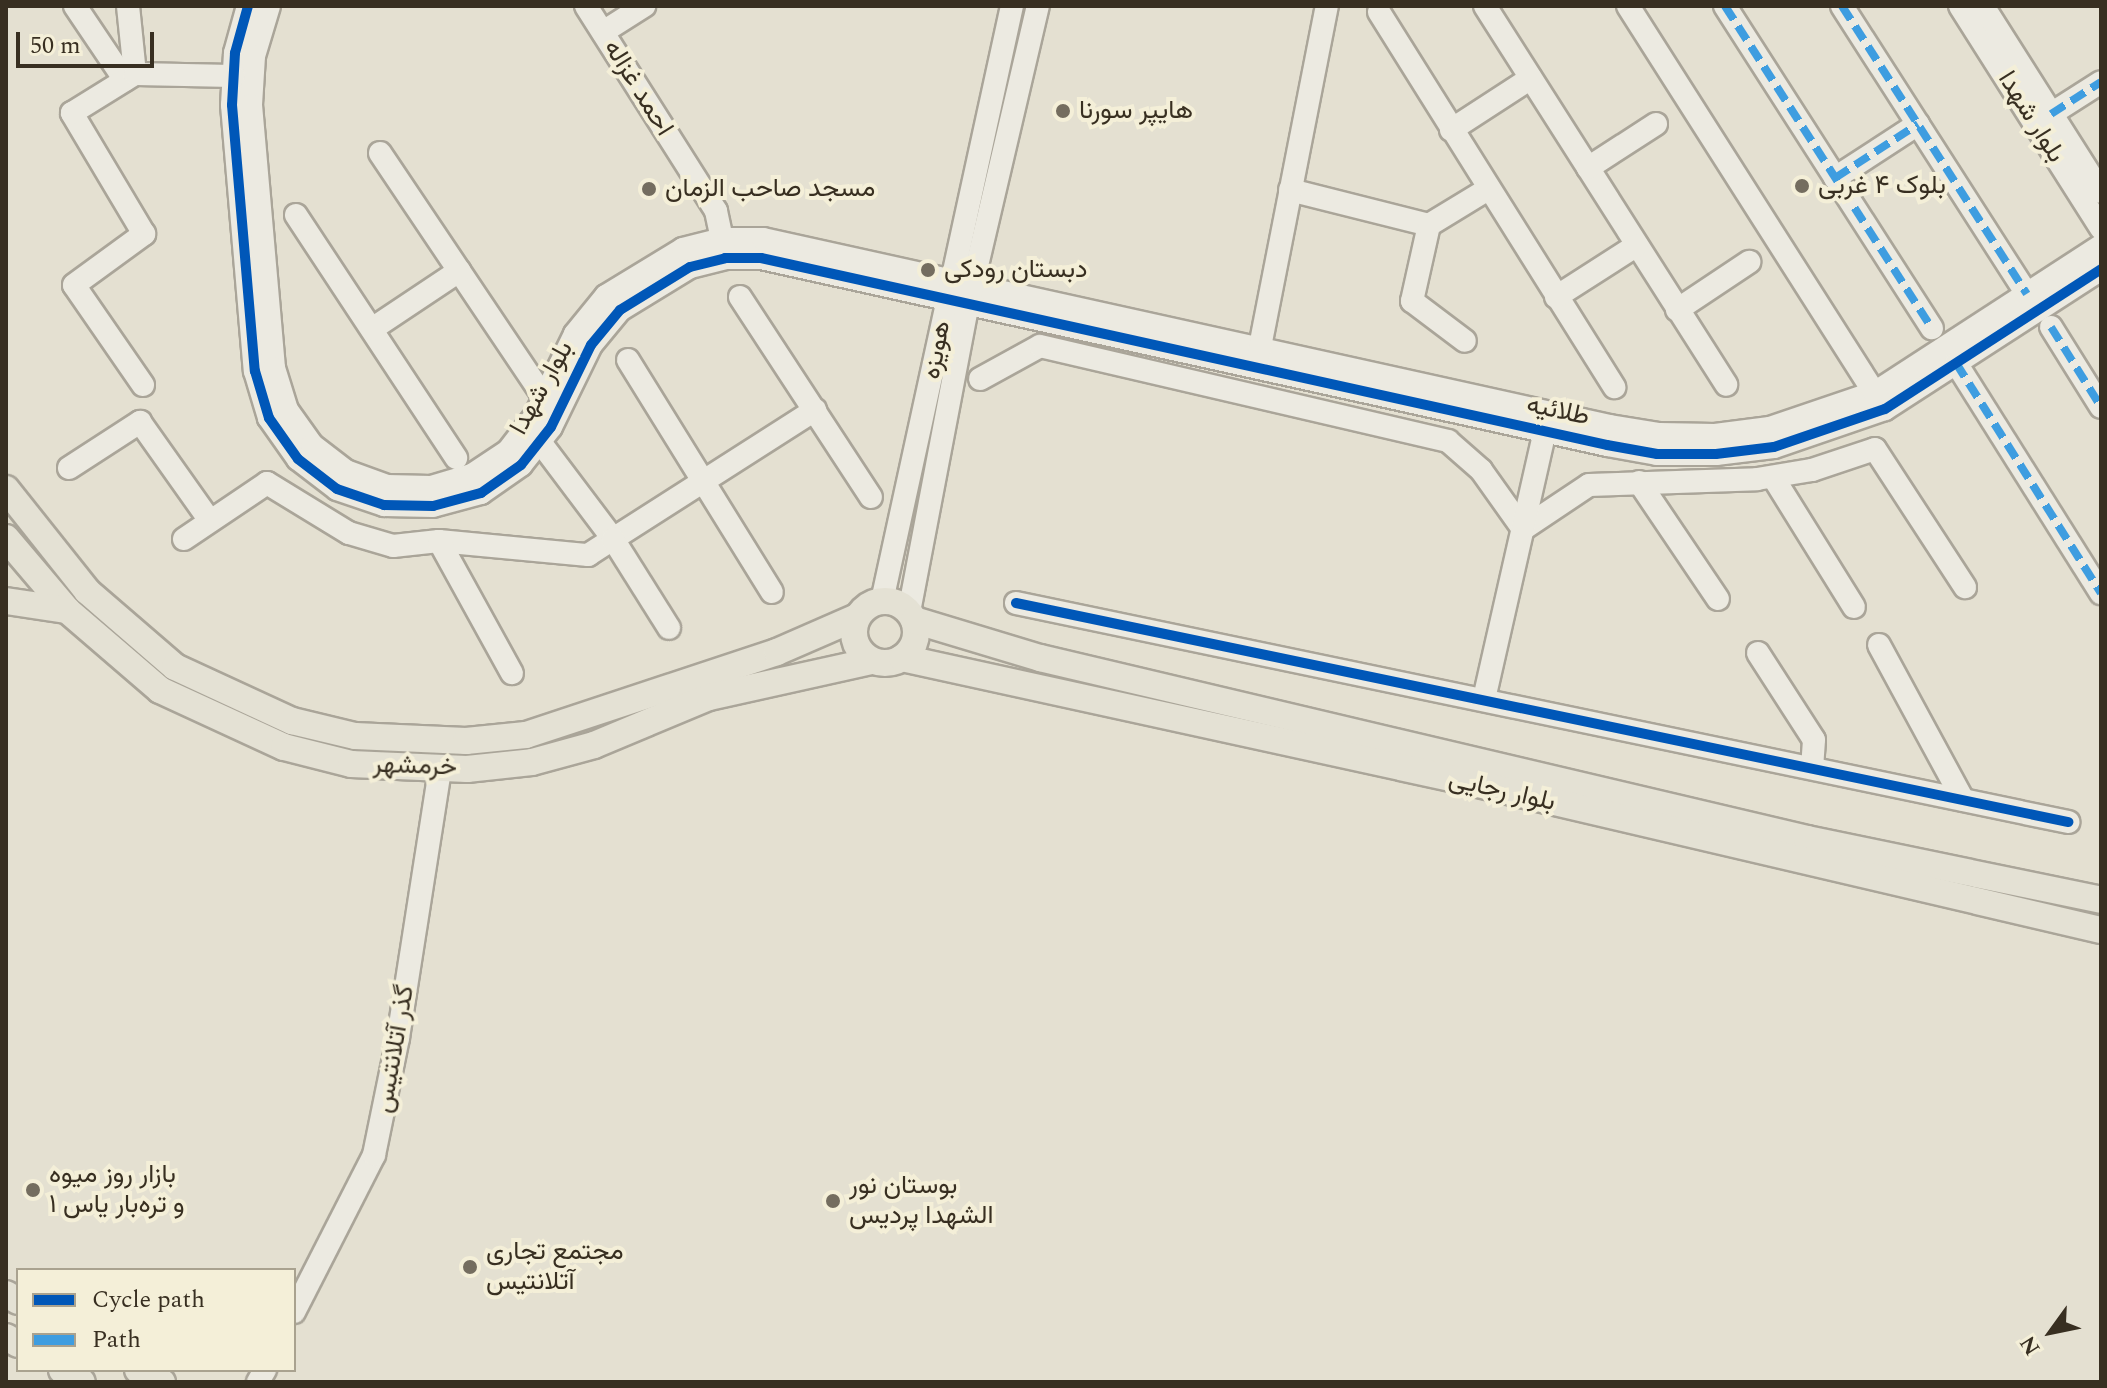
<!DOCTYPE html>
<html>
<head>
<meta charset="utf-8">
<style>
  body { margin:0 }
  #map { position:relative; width:2107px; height:1388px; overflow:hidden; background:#e4e0d1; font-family:Spectral,Vazirmatn,serif }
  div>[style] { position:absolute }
  .roads { filter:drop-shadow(2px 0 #aaa599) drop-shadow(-2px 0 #aaa599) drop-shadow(0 2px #aaa599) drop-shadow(0 -2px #aaa599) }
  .minor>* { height:22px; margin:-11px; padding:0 11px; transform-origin:11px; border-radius:11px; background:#eceae1 }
  .major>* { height:26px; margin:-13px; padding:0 13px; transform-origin:13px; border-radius:13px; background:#e4e1d4 }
  .major>.ring { margin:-13px; padding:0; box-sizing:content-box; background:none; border:26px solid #e4e1d4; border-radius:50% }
  .quiet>* { height:8px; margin-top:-4px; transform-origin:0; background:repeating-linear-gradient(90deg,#3e9de0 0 16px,transparent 0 24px) }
  .cycleway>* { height:10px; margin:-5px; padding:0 5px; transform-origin:5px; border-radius:5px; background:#0057b8 }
  .dots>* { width:22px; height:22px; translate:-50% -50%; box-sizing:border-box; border:4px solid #f4efd8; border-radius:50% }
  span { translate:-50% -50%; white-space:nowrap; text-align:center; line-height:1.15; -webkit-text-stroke:8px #f4efd8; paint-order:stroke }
  .street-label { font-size:26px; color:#382f21 }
  .poi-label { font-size:26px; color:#382f21 }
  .left { translate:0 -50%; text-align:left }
  .frame { position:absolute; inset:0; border:8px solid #382f21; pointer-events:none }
  .legend { position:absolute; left:16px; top:1268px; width:280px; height:104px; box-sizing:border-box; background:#f4efd8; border:2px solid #a9a28f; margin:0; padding:10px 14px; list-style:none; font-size:24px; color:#382f21 }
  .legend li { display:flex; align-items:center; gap:16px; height:40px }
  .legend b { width:40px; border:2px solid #a9a28f }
  .north { position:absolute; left:2011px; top:1292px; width:80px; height:80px; -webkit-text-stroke:6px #f4efd8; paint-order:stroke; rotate:237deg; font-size:22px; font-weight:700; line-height:32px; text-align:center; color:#382f21 }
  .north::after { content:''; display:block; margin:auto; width:28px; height:36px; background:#382f21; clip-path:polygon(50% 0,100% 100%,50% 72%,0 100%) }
  .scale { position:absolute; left:16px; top:32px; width:138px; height:36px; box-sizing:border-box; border:4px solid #382f21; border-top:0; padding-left:10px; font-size:24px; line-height:28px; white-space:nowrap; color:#382f21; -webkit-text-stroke:6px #f4efd8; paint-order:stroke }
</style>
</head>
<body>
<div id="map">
  <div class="roads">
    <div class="minor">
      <i style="left:75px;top:6px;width:89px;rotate:56deg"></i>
      <i style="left:128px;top:6px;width:68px;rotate:84.1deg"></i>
      <i style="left:248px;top:6px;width:49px;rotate:105.5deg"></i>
      <i style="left:235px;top:53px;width:52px;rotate:93.3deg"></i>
      <i style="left:232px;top:105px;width:267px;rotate:85.1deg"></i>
      <i style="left:255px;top:371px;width:49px;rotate:73.4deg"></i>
      <i style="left:269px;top:418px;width:50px;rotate:54.7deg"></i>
      <i style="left:298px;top:459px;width:49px;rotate:37.6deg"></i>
      <i style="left:337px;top:489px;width:50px;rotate:18.8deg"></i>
      <i style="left:384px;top:505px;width:49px;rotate:1.2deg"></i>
      <i style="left:433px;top:506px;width:50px;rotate:-15.2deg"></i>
      <i style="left:481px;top:493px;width:49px;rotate:-35deg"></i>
      <i style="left:521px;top:465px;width:48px;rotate:-51.7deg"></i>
      <i style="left:551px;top:427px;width:91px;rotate:-64deg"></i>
      <i style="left:591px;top:345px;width:45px;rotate:-50.4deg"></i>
      <i style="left:620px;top:310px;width:82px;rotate:-31.6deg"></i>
      <i style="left:690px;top:267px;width:36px;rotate:-14deg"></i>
      <i style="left:725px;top:258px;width:36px"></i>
      <i style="left:761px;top:258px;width:866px;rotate:12.46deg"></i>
      <i style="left:1607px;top:445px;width:51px;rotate:10.2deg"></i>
      <i style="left:1657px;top:454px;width:59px"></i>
      <i style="left:1716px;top:454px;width:58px;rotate:-6.9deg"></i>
      <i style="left:1774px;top:447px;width:117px;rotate:-18.9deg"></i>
      <i style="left:1885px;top:409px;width:257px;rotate:-32.9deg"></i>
      <i style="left:269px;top:6px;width:52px;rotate:106.7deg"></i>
      <i style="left:254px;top:56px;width:49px;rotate:93.5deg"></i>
      <i style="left:251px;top:105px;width:264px;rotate:85deg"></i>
      <i style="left:274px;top:368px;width:44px;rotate:72.8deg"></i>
      <i style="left:287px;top:410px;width:43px;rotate:54.5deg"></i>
      <i style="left:312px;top:445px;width:43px;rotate:37.4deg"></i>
      <i style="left:346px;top:471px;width:44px;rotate:20.1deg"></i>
      <i style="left:387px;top:486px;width:44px;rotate:1.3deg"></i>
      <i style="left:431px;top:487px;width:43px;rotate:-16.3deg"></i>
      <i style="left:472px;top:475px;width:43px;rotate:-33.7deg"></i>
      <i style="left:508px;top:451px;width:44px;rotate:-52.4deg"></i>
      <i style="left:535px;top:416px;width:91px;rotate:-64deg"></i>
      <i style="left:575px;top:334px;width:49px;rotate:-50.8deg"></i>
      <i style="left:606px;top:296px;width:90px;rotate:-31.4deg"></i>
      <i style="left:683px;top:249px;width:40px;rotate:-14.4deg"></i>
      <i style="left:722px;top:239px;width:41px"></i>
      <i style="left:763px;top:239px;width:867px;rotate:12.45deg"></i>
      <i style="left:1610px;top:426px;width:50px;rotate:9.3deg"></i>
      <i style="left:1659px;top:434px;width:56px;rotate:1deg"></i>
      <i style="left:1715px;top:435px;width:55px;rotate:-7.3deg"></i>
      <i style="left:1770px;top:428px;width:112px;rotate:-18.8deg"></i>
      <i style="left:1876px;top:392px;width:268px;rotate:-33deg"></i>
      <i style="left:586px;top:6px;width:243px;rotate:57.6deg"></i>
      <i style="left:716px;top:211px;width:40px;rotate:78deg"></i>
      <i style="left:1485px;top:6px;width:449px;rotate:57.5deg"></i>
      <i style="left:1628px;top:6px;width:471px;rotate:57.5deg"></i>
      <i style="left:1725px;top:6px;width:383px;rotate:57.3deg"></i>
      <i style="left:1842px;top:6px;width:342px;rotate:57.3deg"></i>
      <i style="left:1960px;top:6px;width:263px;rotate:57.6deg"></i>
      <i style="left:1983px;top:6px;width:220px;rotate:57.6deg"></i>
      <i style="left:1379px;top:12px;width:443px;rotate:57.9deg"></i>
      <i style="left:603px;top:32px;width:49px;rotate:-32.4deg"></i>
      <i style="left:2051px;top:114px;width:59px;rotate:-32.6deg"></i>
      <i style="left:1451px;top:130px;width:95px;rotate:-33deg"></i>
      <i style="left:380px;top:153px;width:294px;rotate:56.1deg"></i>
      <i style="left:1588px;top:168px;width:81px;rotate:-32.9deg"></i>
      <i style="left:1835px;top:178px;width:99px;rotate:-33deg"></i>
      <i style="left:1290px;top:190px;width:143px;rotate:14.1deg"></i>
      <i style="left:1429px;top:225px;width:78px;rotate:102.6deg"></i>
      <i style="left:1412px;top:301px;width:66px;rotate:37deg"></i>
      <i style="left:296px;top:215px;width:291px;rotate:56.6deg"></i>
      <i style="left:1429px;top:225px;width:69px;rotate:-31.4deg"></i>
      <i style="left:740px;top:297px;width:239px;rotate:56.8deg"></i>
      <i style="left:1556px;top:297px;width:96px;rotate:-32.7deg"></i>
      <i style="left:1677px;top:310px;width:87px;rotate:-33.7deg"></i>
      <i style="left:2051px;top:327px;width:94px;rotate:58deg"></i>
      <i style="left:372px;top:329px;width:105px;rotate:-33.7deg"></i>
      <i style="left:628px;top:360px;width:273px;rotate:58.2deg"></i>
      <i style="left:1257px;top:362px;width:363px;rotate:-78.9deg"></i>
      <i style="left:1956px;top:363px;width:272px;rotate:57.8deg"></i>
      <i style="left:980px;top:379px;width:68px;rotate:-28.8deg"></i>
      <i style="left:1040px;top:346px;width:419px;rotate:13.1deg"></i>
      <i style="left:1448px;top:441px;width:44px;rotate:41.3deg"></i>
      <i style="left:1481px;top:470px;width:72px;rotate:54.6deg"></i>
      <i style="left:1523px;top:529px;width:79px;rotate:-33.7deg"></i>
      <i style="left:1589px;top:485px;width:168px;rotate:-2deg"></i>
      <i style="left:1757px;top:479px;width:56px;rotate:-9.3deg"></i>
      <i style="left:1812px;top:470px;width:66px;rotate:-18.4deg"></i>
      <i style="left:1875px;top:449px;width:165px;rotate:56.9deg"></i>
      <i style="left:143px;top:385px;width:121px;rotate:-124.6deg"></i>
      <i style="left:74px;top:285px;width:87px;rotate:-36.1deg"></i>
      <i style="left:144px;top:234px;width:141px;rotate:-120.8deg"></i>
      <i style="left:72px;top:113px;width:74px;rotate:-31.8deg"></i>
      <i style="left:135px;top:74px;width:99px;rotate:1.2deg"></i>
      <i style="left:531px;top:430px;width:136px;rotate:53deg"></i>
      <i style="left:613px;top:539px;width:240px;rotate:-32.6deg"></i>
      <i style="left:69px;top:468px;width:85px;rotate:-32.9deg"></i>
      <i style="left:140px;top:422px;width:121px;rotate:54.7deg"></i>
      <i style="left:1773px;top:477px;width:153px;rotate:58.1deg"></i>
      <i style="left:1639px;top:482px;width:141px;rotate:56deg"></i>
      <i style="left:184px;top:539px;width:100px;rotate:-34deg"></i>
      <i style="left:267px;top:483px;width:96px;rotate:31.4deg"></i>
      <i style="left:349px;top:533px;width:46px;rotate:16.5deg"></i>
      <i style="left:393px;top:546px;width:46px;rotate:-6.2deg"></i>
      <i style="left:439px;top:541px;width:150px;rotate:5.4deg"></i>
      <i style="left:588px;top:555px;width:30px;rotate:-33deg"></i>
      <i style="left:613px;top:539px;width:105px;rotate:57.8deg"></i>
      <i style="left:439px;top:541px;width:151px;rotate:61.1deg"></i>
      <i style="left:882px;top:601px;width:609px;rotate:-77.68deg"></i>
      <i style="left:1016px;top:603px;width:1075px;rotate:11.76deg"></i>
      <i style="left:909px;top:612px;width:314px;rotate:-79.2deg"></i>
      <i style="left:968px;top:304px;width:306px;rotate:-76.8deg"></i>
      <i style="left:1879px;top:645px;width:176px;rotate:61.5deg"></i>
      <i style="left:1758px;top:653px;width:103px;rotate:57.2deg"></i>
      <i style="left:1814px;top:740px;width:28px;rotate:94deg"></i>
      <i style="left:1484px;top:699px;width:288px;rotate:-77.2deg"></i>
      <i style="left:294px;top:1312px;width:176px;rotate:-63deg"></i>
      <i style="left:374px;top:1155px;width:119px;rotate:-78.4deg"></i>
      <i style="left:398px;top:1038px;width:272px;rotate:-81.1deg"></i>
      <i style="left:258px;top:1382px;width:14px;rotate:-60deg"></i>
    </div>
    <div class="major">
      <i style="left:6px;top:489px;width:130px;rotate:51.5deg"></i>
      <i style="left:87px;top:591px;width:116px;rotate:40.8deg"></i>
      <i style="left:175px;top:667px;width:129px;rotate:24.8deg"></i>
      <i style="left:292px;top:721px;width:65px;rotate:13.4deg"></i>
      <i style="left:355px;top:736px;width:111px;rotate:2.6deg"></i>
      <i style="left:466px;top:741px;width:60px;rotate:-5.7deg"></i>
      <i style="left:526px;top:735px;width:264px;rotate:-18.3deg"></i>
      <i style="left:777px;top:652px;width:87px;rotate:-23.6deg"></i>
      <i style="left:6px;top:538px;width:94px;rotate:49.7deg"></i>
      <i style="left:67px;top:610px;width:123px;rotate:40.7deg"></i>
      <i style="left:160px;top:690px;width:136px;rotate:24.7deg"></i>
      <i style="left:284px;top:747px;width:69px;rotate:14.2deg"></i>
      <i style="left:351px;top:764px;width:116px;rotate:2.5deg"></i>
      <i style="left:467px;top:769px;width:65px;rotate:-6.1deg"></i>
      <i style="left:532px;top:762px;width:64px;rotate:-15.3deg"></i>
      <i style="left:594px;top:745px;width:125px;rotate:-22.7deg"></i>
      <i style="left:709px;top:697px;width:166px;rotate:-12.5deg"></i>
      <i class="ring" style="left:854px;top:601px;width:36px;height:36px"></i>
      <i style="left:6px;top:601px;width:62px;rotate:8.4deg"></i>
      <i style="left:914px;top:620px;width:132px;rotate:16.8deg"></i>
      <i style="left:1040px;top:658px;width:788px;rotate:13.28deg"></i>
      <i style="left:1807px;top:839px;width:300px;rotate:11.7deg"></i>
      <i style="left:902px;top:658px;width:590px;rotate:12.34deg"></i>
      <i style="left:1478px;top:784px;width:640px;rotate:13.19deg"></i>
      <i style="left:6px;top:1294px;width:14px;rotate:30deg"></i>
      <i style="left:6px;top:1337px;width:14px;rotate:30deg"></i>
      <i style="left:62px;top:1370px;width:23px;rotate:31deg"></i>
      <i style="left:138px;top:1370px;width:27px;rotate:27deg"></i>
    </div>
  </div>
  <div class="quiet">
    <i style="left:1725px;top:6px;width:383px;rotate:57.3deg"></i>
    <i style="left:1842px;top:6px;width:342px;rotate:57.3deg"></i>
    <i style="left:2051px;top:114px;width:59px;rotate:-32.6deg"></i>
    <i style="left:1835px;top:178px;width:99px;rotate:-33deg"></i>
    <i style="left:2051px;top:327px;width:94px;rotate:58deg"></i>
    <i style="left:1956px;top:363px;width:272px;rotate:57.8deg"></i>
  </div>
  <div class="cycleway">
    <i style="left:248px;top:6px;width:49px;rotate:105.5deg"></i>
    <i style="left:235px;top:53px;width:52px;rotate:93.3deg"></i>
    <i style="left:232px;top:105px;width:267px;rotate:85.1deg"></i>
    <i style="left:255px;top:371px;width:49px;rotate:73.4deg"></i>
    <i style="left:269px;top:418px;width:50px;rotate:54.7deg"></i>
    <i style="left:298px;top:459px;width:49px;rotate:37.6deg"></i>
    <i style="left:337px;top:489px;width:50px;rotate:18.8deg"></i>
    <i style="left:384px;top:505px;width:49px;rotate:1.2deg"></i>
    <i style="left:433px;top:506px;width:50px;rotate:-15.2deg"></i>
    <i style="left:481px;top:493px;width:49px;rotate:-35deg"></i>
    <i style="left:521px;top:465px;width:48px;rotate:-51.7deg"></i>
    <i style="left:551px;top:427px;width:91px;rotate:-64deg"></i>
    <i style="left:591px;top:345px;width:45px;rotate:-50.4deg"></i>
    <i style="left:620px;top:310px;width:82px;rotate:-31.6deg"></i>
    <i style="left:690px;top:267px;width:36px;rotate:-14deg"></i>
    <i style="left:725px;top:258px;width:36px"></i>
    <i style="left:761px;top:258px;width:866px;rotate:12.46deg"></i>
    <i style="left:1607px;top:445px;width:51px;rotate:10.2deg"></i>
    <i style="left:1657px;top:454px;width:59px"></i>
    <i style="left:1716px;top:454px;width:58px;rotate:-6.9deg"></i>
    <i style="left:1774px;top:447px;width:117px;rotate:-18.9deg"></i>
    <i style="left:1885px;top:409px;width:257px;rotate:-32.9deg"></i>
    <i style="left:1016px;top:603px;width:1075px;rotate:11.76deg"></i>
  </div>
  <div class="dots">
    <i style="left:1063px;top:111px;background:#746d5f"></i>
    <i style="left:1802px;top:186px;background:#746d5f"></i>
    <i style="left:649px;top:189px;background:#746d5f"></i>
    <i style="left:928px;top:270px;background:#746d5f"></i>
    <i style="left:33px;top:1190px;background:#746d5f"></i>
    <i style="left:833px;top:1201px;background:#746d5f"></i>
    <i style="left:470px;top:1267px;background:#746d5f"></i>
  </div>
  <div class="street-label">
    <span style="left:638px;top:88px;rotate:58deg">احمد غزاله</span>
    <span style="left:2031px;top:117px;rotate:58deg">بلوار شهدا</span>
    <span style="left:937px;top:350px;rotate:-79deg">هویزه</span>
    <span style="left:542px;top:388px;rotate:-61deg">بلوار شهدا</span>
    <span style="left:1558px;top:411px;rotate:12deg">طلائیه</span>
    <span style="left:415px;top:766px;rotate:2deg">خرمشهر</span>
    <span style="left:1502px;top:791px;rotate:13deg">بلوار رجایی</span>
    <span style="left:395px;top:1049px;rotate:-80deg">گذر آتلانتیس</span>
  </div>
  <div class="poi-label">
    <span class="left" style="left:1079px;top:111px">هایپر سورنا</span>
    <span class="left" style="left:1818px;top:186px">بلوک ۴ غربی</span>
    <span class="left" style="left:665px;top:189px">مسجد صاحب الزمان</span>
    <span class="left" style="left:944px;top:270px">دبستان رودکی</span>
    <span class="left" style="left:49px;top:1190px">بازار روز میوه<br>و تره‌بار یاس ۱</span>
    <span class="left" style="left:849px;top:1201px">بوستان نور<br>الشهدا پردیس</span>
    <span class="left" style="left:486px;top:1267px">مجتمع تجاری<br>آتلانتیس</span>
  </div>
  <div class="frame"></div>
  <ul class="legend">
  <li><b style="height:10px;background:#0057b8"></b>Cycle path</li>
  <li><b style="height:10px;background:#3e9de0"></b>Path</li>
  </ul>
  <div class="north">N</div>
  <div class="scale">50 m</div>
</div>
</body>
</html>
